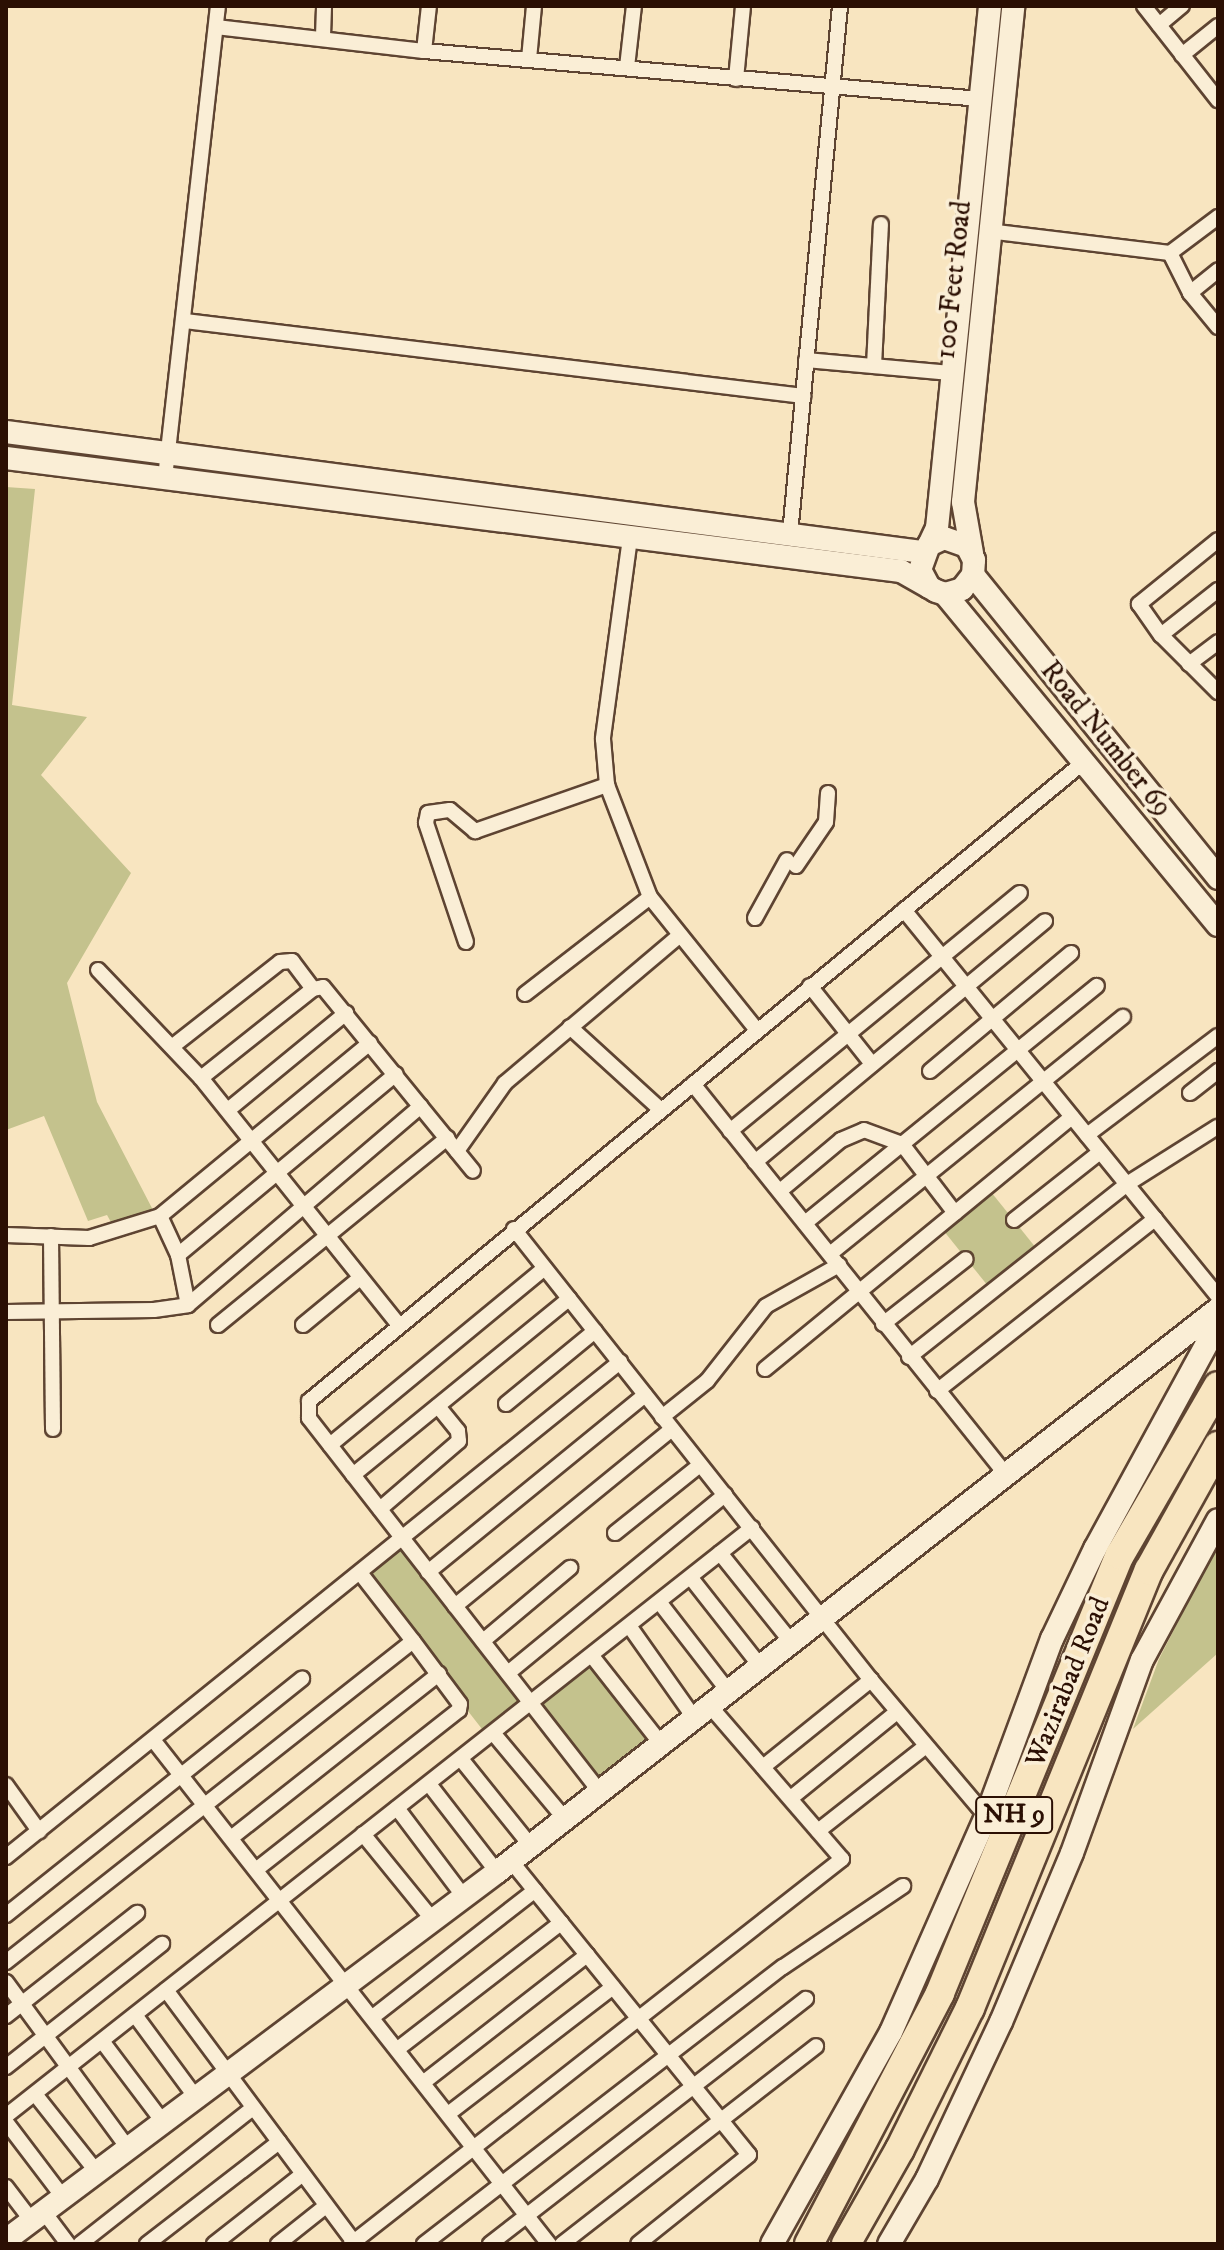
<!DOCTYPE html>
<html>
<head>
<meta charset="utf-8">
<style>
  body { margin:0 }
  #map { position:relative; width:1224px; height:2250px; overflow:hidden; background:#f8e5c0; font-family:"IM FELL DW Pica",serif }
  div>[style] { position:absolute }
  .green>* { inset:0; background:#c4c28d }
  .roads { filter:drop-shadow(2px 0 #5e4432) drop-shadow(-2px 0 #5e4432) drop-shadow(0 2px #5e4432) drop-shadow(0 -2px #5e4432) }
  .street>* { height:14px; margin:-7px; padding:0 7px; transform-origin:7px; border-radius:7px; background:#faeed6 }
  .secondary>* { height:22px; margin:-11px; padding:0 11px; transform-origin:11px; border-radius:11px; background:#faeed6 }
  .highway>* { height:28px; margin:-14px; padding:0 14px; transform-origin:14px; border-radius:14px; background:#f8e5c0 }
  span { translate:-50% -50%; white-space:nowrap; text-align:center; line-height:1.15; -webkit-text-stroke:7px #faeed6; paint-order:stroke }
  .shield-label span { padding:2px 6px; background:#faeed6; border:2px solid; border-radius:6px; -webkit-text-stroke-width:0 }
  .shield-label { font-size:26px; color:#2b0f03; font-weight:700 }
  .street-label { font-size:28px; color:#2b0f03 }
  .frame { position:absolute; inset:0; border:8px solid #2b0f03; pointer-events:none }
</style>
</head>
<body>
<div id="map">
  <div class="green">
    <i style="clip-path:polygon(6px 487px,35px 489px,12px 705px,87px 717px,41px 775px,131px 873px,67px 983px,97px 1102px,154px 1212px,112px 1224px,107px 1215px,88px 1221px,44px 1116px,6px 1130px)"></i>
    <i style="clip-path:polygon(987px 1187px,1040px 1253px,992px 1291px,939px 1225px)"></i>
    <i style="clip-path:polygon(404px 1541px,531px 1704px,592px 1656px,662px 1745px,600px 1792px,532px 1705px,489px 1738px,361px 1574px)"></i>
    <i style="clip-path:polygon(1218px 1544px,1218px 1653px,1133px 1729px,1159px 1659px)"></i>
  </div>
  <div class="roads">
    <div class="street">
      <i style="left:1144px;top:6px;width:120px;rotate:51.8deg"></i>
      <i style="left:1159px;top:25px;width:30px;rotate:-40deg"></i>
      <i style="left:216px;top:27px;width:209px;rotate:6.6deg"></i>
      <i style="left:424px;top:51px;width:559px;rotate:4.93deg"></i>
      <i style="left:323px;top:36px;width:30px;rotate:-88deg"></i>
      <i style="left:424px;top:51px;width:45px;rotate:-83.7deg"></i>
      <i style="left:1182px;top:55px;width:46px;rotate:-38.9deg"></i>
      <i style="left:529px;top:59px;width:53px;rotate:-84.6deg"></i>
      <i style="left:627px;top:67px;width:61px;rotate:-83.5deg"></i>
      <i style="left:736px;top:79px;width:73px;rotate:-84.5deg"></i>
      <i style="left:988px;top:231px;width:183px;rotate:6.9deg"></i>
      <i style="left:1170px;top:253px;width:60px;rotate:-36.9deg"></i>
      <i style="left:1170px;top:253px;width:45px;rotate:63.4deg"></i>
      <i style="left:1190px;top:293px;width:44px;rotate:50.5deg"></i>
      <i style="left:1190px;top:293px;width:36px;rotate:-39deg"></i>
      <i style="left:185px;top:321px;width:623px;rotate:6.92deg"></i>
      <i style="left:806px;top:360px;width:148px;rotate:5.1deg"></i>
      <i style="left:874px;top:366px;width:142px;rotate:-87.2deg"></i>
      <i style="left:165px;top:478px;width:475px;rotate:-83.6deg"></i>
      <i style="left:790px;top:534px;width:530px;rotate:-84.59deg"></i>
      <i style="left:630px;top:538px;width:203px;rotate:97.7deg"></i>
      <i style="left:603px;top:739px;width:46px;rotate:85deg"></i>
      <i style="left:607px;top:785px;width:120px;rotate:69deg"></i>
      <i style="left:650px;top:897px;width:171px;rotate:51.2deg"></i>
      <i style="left:1218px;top:540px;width:102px;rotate:141deg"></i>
      <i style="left:1139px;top:604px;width:38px;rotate:55deg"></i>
      <i style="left:1161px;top:635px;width:81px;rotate:45deg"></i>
      <i style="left:1161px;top:635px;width:73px;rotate:-38.3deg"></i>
      <i style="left:1189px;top:664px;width:36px;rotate:-37deg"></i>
      <i style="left:796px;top:866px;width:53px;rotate:-55.7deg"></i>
      <i style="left:826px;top:822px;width:29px;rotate:-86deg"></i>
      <i style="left:904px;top:910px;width:498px;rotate:50.9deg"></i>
      <i style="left:755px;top:918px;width:66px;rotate:-61.1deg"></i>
      <i style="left:466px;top:942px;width:126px;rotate:-108.6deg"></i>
      <i style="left:426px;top:823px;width:10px;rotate:-79deg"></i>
      <i style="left:428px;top:813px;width:22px;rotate:-8deg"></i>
      <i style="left:450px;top:810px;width:33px;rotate:40deg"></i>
      <i style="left:475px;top:831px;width:140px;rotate:-19.2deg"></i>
      <i style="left:98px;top:970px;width:149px;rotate:46.4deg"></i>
      <i style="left:201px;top:1078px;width:315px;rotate:51.3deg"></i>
      <i style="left:810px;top:986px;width:100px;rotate:51.5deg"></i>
      <i style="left:525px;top:994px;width:158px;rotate:-37.8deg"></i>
      <i style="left:570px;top:1027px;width:123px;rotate:42.4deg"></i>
      <i style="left:173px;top:1046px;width:136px;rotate:-38.1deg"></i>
      <i style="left:280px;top:962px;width:12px;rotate:-5deg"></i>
      <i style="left:292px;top:961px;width:35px;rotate:53deg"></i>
      <i style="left:930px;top:1071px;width:184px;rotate:-39.9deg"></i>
      <i style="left:201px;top:1078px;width:143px;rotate:-38.5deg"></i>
      <i style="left:313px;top:989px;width:10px;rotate:-11deg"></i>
      <i style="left:323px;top:987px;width:237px;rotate:50.8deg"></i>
      <i style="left:693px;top:1084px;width:504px;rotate:51.29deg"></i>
      <i style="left:1190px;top:1093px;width:36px;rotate:-38deg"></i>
      <i style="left:228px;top:1110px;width:153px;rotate:-39.4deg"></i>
      <i style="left:730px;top:1131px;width:375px;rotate:-39.4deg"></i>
      <i style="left:1087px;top:1135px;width:164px;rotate:-37.1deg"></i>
      <i style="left:457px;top:1151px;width:83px;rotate:-54.8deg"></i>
      <i style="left:505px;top:1083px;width:229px;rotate:-40.2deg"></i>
      <i style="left:755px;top:1162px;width:377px;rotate:-39.7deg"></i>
      <i style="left:780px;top:1191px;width:80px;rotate:-39.9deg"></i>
      <i style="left:841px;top:1140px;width:25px;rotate:-23deg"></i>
      <i style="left:864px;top:1130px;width:40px;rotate:20.2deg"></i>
      <i style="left:902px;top:1144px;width:87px;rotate:52.5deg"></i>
      <i style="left:160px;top:1216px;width:43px;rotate:65.2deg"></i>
      <i style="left:178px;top:1255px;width:51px;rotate:78.7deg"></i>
      <i style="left:1014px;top:1220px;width:110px;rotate:-38.3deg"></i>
      <i style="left:805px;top:1223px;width:376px;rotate:-39.1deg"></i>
      <i style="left:514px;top:1229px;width:575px;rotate:51.64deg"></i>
      <i style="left:871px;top:1680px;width:185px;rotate:49.8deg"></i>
      <i style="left:6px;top:1235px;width:83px;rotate:2.1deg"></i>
      <i style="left:89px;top:1238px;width:74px;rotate:-17.2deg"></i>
      <i style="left:160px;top:1216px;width:272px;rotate:-39.5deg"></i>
      <i style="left:51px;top:1236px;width:193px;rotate:89.4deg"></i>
      <i style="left:830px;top:1254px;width:377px;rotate:-39deg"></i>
      <i style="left:178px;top:1255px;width:283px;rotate:-39.7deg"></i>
      <i style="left:6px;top:1312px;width:148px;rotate:-0.8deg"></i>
      <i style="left:154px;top:1310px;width:34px;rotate:-8deg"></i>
      <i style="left:188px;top:1305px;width:306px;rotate:-40.5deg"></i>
      <i style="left:883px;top:1324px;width:105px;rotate:-38.1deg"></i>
      <i style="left:218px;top:1325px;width:296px;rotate:-39.2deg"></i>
      <i style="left:303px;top:1325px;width:74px;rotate:-39.5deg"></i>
      <i style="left:909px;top:1357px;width:278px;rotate:-38.4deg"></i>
      <i style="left:1127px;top:1184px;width:107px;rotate:-32.3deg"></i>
      <i style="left:765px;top:1369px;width:397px;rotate:-39.4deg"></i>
      <i style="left:937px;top:1391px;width:278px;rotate:-38.3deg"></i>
      <i style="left:506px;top:1404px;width:115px;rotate:-39.4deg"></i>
      <i style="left:662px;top:1417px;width:58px;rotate:-38.7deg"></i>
      <i style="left:707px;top:1381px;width:95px;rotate:-51.8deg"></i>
      <i style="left:766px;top:1306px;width:84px;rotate:-29.3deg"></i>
      <i style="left:330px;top:1445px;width:278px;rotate:-39.5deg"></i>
      <i style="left:353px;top:1475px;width:279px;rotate:-39.2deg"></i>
      <i style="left:380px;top:1509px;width:104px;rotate:-40.7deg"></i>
      <i style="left:459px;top:1441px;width:10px;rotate:-96deg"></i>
      <i style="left:458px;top:1431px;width:32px;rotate:-129deg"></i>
      <i style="left:615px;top:1533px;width:109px;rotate:-38.7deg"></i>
      <i style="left:720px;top:1553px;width:115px;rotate:51.3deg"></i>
      <i style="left:428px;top:1572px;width:280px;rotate:-39.2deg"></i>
      <i style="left:691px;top:1578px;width:113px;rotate:51.8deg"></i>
      <i style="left:660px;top:1603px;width:111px;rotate:52.3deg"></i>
      <i style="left:455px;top:1606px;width:279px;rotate:-39.2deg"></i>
      <i style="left:630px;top:1627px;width:113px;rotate:54.8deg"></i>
      <i style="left:483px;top:1641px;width:114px;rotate:-40deg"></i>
      <i style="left:592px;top:1656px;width:113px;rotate:51.8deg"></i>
      <i style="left:508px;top:1673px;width:281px;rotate:-39.4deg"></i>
      <i style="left:494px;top:1734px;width:111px;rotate:50.1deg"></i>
      <i style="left:154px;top:1741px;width:640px;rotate:51.86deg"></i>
      <i style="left:461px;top:1759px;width:112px;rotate:51.2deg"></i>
      <i style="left:763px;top:1767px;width:139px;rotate:-38.9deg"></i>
      <i style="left:429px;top:1784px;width:111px;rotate:52.3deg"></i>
      <i style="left:6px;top:1785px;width:57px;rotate:54.3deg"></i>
      <i style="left:600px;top:1792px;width:474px;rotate:-127.9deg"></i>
      <i style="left:309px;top:1418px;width:17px;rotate:-90deg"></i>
      <i style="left:309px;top:1401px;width:1006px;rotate:-39.51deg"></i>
      <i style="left:791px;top:1798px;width:136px;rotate:-39.1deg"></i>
      <i style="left:397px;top:1808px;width:111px;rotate:53deg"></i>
      <i style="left:818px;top:1831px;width:137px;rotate:-38.2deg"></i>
      <i style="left:363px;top:1834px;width:111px;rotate:50.9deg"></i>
      <i style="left:231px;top:1838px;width:265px;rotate:-38.3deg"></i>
      <i style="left:6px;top:1857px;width:789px;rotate:-38.88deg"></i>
      <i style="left:511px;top:1861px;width:378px;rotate:51deg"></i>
      <i style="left:749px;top:2155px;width:142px;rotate:141.3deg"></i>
      <i style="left:257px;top:1869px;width:257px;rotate:-38.2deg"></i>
      <i style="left:459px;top:1710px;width:6px;rotate:-81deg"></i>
      <i style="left:460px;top:1704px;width:79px;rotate:-126.7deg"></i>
      <i style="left:6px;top:1915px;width:379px;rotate:-38.6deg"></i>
      <i style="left:6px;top:1962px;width:518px;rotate:-38.26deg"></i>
      <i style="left:413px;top:1641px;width:85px;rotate:-127.8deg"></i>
      <i style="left:6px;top:1982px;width:206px;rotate:53.7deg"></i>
      <i style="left:166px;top:1990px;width:317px;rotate:53.3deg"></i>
      <i style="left:135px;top:2015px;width:104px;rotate:53.6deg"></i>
      <i style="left:6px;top:2016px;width:167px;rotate:-38.2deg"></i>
      <i style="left:374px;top:2016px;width:204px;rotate:-38deg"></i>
      <i style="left:102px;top:2041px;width:101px;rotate:53deg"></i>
      <i style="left:399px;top:2048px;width:205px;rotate:-37.7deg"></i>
      <i style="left:6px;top:2067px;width:199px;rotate:-38.3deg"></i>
      <i style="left:424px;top:2082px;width:207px;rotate:-37.9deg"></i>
      <i style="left:35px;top:2094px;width:98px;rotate:51.6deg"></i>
      <i style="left:448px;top:2114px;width:208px;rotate:-37.6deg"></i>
      <i style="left:6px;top:2116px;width:950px;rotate:-38.25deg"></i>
      <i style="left:6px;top:2122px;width:94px;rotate:52.8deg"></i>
      <i style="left:6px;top:2187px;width:43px;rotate:52.6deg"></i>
      <i style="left:44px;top:2212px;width:40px;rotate:53deg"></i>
      <i style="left:80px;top:2244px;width:220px;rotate:-38.2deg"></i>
      <i style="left:147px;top:2244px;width:167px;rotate:-37.7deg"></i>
      <i style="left:214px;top:2244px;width:113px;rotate:-38.2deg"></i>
      <i style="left:278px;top:2244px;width:61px;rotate:-38.4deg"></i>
      <i style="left:351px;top:2244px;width:624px;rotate:-38.1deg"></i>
      <i style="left:842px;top:1859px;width:201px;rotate:-130.8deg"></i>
      <i style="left:424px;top:2244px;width:453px;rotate:-37.7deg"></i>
      <i style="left:783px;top:1967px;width:145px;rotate:-34deg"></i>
      <i style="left:490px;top:2244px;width:400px;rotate:-37.8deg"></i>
      <i style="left:562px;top:2244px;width:322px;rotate:-37.9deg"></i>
    </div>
    <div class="secondary">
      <i style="left:6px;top:432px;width:925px;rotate:7.46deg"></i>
      <i style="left:6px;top:458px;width:902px;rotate:7.2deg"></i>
      <i style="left:901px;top:571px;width:40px;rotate:29.7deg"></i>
      <i style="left:936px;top:591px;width:9px;rotate:18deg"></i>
      <i style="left:945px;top:594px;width:18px;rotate:-16deg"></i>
      <i style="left:962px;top:589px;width:18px;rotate:-52deg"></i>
      <i style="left:973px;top:575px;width:15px;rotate:-86deg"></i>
      <i style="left:974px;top:560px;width:16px;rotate:-117deg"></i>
      <i style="left:967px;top:546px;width:24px;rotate:-161deg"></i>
      <i style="left:944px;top:538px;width:17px;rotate:155deg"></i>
      <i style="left:929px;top:545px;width:27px;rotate:110deg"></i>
      <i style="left:920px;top:570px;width:19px;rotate:62deg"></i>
      <i style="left:929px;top:545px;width:19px;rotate:-65deg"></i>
      <i style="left:937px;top:528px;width:525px;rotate:-84.2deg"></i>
      <i style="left:972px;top:553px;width:52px;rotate:-100deg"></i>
      <i style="left:963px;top:502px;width:499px;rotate:-84.2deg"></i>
      <i style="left:973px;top:575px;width:390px;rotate:51deg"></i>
      <i style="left:945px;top:594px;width:429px;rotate:50.5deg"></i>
      <i style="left:6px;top:2240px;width:614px;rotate:-36.85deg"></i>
      <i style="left:497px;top:1872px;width:915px;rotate:-37.98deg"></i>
      <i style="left:772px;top:2244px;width:243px;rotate:-60.7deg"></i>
      <i style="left:891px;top:2032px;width:235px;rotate:-66.2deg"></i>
      <i style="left:986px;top:1817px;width:190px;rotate:-69.7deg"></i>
      <i style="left:1052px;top:1639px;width:100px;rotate:-64.5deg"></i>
      <i style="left:1095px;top:1549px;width:257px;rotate:-61.4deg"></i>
      <i style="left:889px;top:2244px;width:75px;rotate:-59.7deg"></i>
      <i style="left:927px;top:2179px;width:174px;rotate:-64.8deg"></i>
      <i style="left:1001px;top:2022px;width:183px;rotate:-67.2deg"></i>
      <i style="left:1072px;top:1853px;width:205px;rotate:-70.1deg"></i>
      <i style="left:1142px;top:1660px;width:159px;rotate:-61.5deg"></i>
    </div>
    <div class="highway">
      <i style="left:809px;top:2244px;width:283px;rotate:-62.4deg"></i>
      <i style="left:940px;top:1993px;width:474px;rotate:-67.7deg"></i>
      <i style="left:1120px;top:1555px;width:195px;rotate:-59.9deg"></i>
      <i style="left:846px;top:2244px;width:109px;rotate:-60.4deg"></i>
      <i style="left:900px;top:2149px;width:157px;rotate:-63.6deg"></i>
      <i style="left:970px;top:2008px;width:473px;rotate:-67.8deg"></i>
      <i style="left:1149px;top:1570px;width:142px;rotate:-60.9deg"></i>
    </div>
  </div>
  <div class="shield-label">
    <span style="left:1014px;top:1815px">NH 9</span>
  </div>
  <div class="street-label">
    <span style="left:954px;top:280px;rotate:-84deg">100 Feet Road</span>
    <span style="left:1106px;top:739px;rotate:51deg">Road Number 69</span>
    <span style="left:1068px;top:1682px;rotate:-68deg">Wazirabad Road</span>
  </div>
  <div class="frame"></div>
</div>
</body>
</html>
